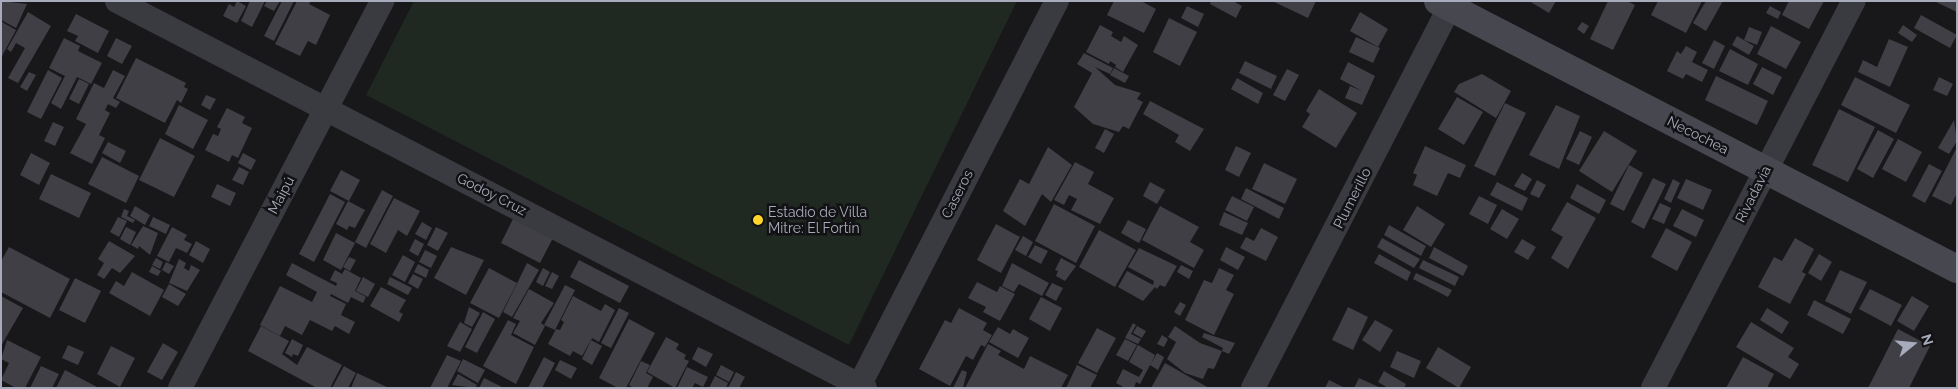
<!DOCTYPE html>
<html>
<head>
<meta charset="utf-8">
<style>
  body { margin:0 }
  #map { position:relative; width:1958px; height:389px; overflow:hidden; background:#18171a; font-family:Raleway,sans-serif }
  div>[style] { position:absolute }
  .green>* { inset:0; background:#1f2821 }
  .building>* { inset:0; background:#3f3f45 }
  .minor>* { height:24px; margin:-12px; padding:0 12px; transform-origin:12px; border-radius:12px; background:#3a3a41 }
  .secondary>* { height:28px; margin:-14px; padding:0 14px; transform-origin:14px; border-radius:14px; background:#46474f }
  .dots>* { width:14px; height:14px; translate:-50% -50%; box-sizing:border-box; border:2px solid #121215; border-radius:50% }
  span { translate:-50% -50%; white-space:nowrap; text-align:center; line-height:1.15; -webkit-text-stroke:5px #121215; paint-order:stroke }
  .street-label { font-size:14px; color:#a8abbb }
  .poi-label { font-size:14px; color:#a8abbb }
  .left { translate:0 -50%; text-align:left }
  .frame { position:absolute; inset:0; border:2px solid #a8abbb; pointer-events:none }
  .north { position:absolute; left:1888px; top:319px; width:50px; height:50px; -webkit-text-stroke:4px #121215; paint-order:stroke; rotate:73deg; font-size:14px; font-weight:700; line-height:20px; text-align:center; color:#a8abbb }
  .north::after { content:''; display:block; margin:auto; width:18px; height:22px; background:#a8abbb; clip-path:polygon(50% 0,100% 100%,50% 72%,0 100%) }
</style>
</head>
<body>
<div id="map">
  <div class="green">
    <i style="clip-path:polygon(414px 1px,1017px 1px,849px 345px,366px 95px)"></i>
  </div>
  <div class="building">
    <i style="clip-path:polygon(1px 1px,27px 4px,16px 28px,1px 20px)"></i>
    <i style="clip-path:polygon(237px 1px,246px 6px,237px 23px,223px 16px,229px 4px,234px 7px)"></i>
    <i style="clip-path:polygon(250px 1px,265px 1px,252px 27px,241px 21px)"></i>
    <i style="clip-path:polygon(267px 1px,280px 1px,274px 11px,264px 6px)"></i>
    <i style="clip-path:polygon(282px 1px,294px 1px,274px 41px,264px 36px)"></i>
    <i style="clip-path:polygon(297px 1px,311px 1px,309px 4px,330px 15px,316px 45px,308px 41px,300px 56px,275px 44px)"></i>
    <i style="clip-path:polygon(1114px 1px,1141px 1px,1156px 9px,1144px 33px,1107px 15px)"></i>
    <i style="clip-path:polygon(1211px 1px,1233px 1px,1242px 6px,1236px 18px,1210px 4px)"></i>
    <i style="clip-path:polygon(1272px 1px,1316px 1px,1308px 18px)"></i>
    <i style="clip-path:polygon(1529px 1px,1556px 1px,1549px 13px)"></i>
    <i style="clip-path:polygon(1608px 1px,1627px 1px,1635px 5px,1613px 50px,1590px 39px)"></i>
    <i style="clip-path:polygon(1658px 1px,1702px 1px,1686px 33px,1651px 15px)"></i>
    <i style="clip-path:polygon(1706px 1px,1723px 1px,1706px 31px,1693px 23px)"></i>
    <i style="clip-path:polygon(1789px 1px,1824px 1px,1809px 29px,1782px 15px)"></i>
    <i style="clip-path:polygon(1934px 1px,1957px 1px,1957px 12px)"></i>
    <i style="clip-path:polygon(1187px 6px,1204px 14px,1198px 27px,1181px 18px)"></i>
    <i style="clip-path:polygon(1770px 6px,1781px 12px,1778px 19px,1766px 13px)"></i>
    <i style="clip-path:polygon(28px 12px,51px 26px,18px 83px,8px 78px,25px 48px,16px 43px,11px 52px,7px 49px)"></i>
    <i style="clip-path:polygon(1360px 12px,1388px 29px,1378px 47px,1350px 31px)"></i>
    <i style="clip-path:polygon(76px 14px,109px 31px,98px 53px,75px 41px,78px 36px,67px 31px)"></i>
    <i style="clip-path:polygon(1921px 15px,1957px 35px,1950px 48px,1914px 28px)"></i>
    <i style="clip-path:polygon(1169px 18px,1197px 32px,1180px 66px,1153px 52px)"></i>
    <i style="clip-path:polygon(2px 22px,16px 30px,1px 58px,1px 23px)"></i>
    <i style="clip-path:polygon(1582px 22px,1589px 26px,1584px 34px,1577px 29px)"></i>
    <i style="clip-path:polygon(1100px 25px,1113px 32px,1111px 36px,1121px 42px,1124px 36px,1138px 45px,1123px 72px,1115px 67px,1116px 65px,1110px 61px,1109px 64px,1086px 52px)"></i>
    <i style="clip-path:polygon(1903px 25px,1917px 35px,1912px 42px,1898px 33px)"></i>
    <i style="clip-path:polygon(1771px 26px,1801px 42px,1786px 69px,1757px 54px)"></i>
    <i style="clip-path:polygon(1749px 27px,1762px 32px,1757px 45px,1744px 40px)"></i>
    <i style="clip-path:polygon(1737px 36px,1754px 46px,1749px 55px,1732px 45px)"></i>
    <i style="clip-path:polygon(1356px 37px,1380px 48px,1373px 63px,1349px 52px)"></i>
    <i style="clip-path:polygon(64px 38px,80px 46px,78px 51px,102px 63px,91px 84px,77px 77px,61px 109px,51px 103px,65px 76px,49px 68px)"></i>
    <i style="clip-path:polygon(116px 38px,132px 46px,122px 64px,107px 56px)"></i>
    <i style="clip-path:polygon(1889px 39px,1908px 47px,1890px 87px,1858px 72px,1863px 60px,1877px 67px)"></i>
    <i style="clip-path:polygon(1714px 40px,1725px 46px,1714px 69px,1702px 63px)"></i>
    <i style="clip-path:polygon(1686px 46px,1697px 52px,1692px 62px,1708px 70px,1702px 82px,1686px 74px,1683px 79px,1667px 71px,1677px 51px,1681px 54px)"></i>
    <i style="clip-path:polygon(1730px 49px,1758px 64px,1748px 85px,1719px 71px)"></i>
    <i style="clip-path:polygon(1084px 53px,1113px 68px,1110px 74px,1095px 67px,1115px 85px,1141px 93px,1137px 99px,1143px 102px,1129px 129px,1123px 126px,1119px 132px,1093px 124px,1074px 107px,1092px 73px,1077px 64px)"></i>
    <i style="clip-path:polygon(136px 58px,186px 83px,184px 87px,188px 89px,181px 103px,177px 100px,165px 123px,116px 98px)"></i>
    <i style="clip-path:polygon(1245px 61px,1277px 76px,1271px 89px,1239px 73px)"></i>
    <i style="clip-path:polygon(1348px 62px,1375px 76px,1362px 105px,1345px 98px,1350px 86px,1362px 91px,1340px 79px)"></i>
    <i style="clip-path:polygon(1762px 67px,1782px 77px,1773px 95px,1753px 84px)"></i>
    <i style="clip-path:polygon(1114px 68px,1129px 76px,1125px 83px,1110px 75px)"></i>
    <i style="clip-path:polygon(1287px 69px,1299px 75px,1285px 101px,1273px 95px)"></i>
    <i style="clip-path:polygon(48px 70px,62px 78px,41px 119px,27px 112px)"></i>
    <i style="clip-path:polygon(113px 70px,125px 76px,113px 98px,120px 102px,116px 108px,108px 104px,105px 110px,110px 113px,99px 135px,105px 138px,92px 164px,70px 153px,86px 124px,76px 119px,94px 83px,104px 88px)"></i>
    <i style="clip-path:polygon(29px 72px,36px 75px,27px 91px,20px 87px)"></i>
    <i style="clip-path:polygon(1482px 74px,1511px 91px,1496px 118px,1454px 92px,1459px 84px)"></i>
    <i style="clip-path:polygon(1716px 76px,1768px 101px,1757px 125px,1705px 100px)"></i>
    <i style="clip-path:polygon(1855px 77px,1910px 105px,1896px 133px,1841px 105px)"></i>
    <i style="clip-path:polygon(1939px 77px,1953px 84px,1947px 96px,1933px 90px)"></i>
    <i style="clip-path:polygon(1237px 78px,1263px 93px,1258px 104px,1231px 89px)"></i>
    <i style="clip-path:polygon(79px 79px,89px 84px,79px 104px,69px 99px)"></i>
    <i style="clip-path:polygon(1319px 89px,1357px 113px,1336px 148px,1302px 127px,1310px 114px,1306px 111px)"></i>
    <i style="clip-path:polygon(206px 95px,216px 99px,210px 110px,201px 105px)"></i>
    <i style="clip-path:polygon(1457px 97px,1483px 112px,1464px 145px,1438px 129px)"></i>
    <i style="clip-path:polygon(1150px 101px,1204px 129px,1190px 151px,1175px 142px,1179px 135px,1143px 114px)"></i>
    <i style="clip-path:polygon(1505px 103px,1526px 113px,1495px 176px,1474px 166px)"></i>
    <i style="clip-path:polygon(179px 105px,208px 120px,193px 149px,165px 134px)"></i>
    <i style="clip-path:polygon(1556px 105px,1580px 116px,1559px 169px,1529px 155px)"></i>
    <i style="clip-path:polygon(227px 108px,245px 117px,242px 123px,252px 128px,238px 158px,232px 155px,229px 162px,205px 150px,213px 134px,218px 136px,221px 129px,217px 127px)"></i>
    <i style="clip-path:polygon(1839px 109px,1875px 127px,1848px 182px,1812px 165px)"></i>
    <i style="clip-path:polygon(1954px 120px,1957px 141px,1949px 154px,1938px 148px)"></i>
    <i style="clip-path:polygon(53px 122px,64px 127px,55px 146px,44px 141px)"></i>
    <i style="clip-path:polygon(1105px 129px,1114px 134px,1104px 153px,1095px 148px)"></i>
    <i style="clip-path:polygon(1878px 130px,1894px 139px,1873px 178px,1857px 169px)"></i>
    <i style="clip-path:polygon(1580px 131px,1592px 137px,1579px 165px,1566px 159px)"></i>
    <i style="clip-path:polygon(1604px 131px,1637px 151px,1612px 192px,1579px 171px)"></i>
    <i style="clip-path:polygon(160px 138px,195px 156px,174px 197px,139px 180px)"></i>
    <i style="clip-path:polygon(1898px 139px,1922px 152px,1906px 182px,1882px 169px)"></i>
    <i style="clip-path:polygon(108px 142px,126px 151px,120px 163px,102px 153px)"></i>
    <i style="clip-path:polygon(1236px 146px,1251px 153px,1239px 177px,1225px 170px)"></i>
    <i style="clip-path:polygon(1425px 146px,1466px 165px,1460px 178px,1448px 173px,1437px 196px,1413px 185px,1417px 175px,1413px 173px)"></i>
    <i style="clip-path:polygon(1048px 147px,1072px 165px,1051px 202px,1042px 194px,1025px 226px,1003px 211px,1020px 179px,1029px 184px)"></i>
    <i style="clip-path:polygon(1957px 147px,1957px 193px,1951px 205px,1932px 196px)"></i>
    <i style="clip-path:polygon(31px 153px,50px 163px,39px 185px,20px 175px)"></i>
    <i style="clip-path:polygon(243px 153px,256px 160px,251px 170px,238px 163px)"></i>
    <i style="clip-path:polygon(102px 157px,139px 176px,126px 203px,88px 184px)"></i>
    <i style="clip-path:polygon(1075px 162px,1094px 172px,1088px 184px,1114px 198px,1100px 224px,1071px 210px,1077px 199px,1069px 195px,1064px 205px,1054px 200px)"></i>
    <i style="clip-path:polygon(1264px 163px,1297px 179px,1285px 204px,1252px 189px)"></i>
    <i style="clip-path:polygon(1929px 164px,1942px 171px,1925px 203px,1912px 196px)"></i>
    <i style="clip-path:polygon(1629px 165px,1643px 173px,1624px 211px,1610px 204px)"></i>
    <i style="clip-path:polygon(239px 167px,249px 172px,243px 185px,232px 180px)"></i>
    <i style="clip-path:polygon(341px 170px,360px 180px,349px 201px,330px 191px)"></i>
    <i style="clip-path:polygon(1522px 173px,1532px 179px,1525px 191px,1514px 186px)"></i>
    <i style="clip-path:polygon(51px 174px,91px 193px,79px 218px,39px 199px)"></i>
    <i style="clip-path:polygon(1653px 178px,1666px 184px,1644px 229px,1631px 222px)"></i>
    <i style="clip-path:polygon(1673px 179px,1680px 183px,1671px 203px,1664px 199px)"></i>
    <i style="clip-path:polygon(1686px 179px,1712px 190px,1703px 210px,1677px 198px)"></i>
    <i style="clip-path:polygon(1537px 180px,1546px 185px,1539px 198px,1530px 194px)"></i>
    <i style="clip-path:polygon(1150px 182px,1165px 190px,1157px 204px,1143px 196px)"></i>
    <i style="clip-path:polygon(1497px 182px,1528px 198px,1522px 211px,1490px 195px)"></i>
    <i style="clip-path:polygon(217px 184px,236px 193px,230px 206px,211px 197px)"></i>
    <i style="clip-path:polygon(1577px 184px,1606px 200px,1599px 214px,1570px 198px)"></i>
    <i style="clip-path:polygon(1246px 188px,1284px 208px,1279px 219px,1241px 199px)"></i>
    <i style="clip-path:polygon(382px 190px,393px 196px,366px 248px,355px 242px)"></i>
    <i style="clip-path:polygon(330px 194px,345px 202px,314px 262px,299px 254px)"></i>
    <i style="clip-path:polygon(1232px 196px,1254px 207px,1247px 221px,1225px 210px)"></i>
    <i style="clip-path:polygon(1479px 196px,1497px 205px,1488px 224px,1469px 214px)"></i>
    <i style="clip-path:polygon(394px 198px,420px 211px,407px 236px,398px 230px,386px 253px,370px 244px)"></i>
    <i style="clip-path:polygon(348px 201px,365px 210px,355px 228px,349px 226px,347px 230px,336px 224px)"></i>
    <i style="clip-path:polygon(1567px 202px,1596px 218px,1568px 269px,1551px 258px,1563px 237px,1551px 230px)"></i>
    <i style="clip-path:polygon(1660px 203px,1671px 208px,1664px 224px,1652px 219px)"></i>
    <i style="clip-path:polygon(1054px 204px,1095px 226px,1076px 263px,1035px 241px)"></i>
    <i style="clip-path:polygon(135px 206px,150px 215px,145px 225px,130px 216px)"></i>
    <i style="clip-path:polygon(1160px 206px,1199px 227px,1190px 242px,1204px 250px,1194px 268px,1142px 240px)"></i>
    <i style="clip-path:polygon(1417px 206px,1445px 224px,1431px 247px,1403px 230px)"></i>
    <i style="clip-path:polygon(124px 209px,129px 211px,127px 216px,135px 220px,133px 223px,121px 217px)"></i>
    <i style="clip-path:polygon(1502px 209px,1519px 219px,1507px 239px,1490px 229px)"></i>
    <i style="clip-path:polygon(1682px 209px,1704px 220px,1696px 237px,1673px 226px)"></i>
    <i style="clip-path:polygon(1224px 212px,1248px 223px,1242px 235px,1219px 225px)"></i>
    <i style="clip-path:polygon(118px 217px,127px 221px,119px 237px,110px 232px)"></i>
    <i style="clip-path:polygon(153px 217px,170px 225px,166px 234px,149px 226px)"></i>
    <i style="clip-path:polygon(514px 217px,553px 238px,540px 263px,501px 243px)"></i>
    <i style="clip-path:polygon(1128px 220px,1146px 229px,1139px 243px,1121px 233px)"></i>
    <i style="clip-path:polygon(422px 222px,432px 228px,426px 240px,415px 234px)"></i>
    <i style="clip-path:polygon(996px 224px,1020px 237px,1001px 273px,977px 260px)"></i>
    <i style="clip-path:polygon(1389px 225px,1426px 246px,1421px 256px,1384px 235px)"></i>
    <i style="clip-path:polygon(143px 226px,158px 233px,150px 255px,139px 246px,138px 249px,131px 245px)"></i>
    <i style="clip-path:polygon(126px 227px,136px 232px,130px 245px,120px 239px)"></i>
    <i style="clip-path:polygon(172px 227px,187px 235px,184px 240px,192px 244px,187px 253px,176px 248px,169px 262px,157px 256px)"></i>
    <i style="clip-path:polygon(436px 227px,448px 233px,438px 251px,427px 245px)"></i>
    <i style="clip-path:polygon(1261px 228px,1278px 237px,1266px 261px,1240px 248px,1246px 237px,1254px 241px)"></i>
    <i style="clip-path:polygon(1666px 228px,1692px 242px,1677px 271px,1651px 257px)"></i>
    <i style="clip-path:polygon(1099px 230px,1136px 250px,1115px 287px,1079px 267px)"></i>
    <i style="clip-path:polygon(336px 233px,355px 243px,341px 270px,323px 260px)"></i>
    <i style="clip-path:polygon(1023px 236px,1033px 242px,1026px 256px,1015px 250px)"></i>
    <i style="clip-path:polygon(1382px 238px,1420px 259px,1414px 268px,1377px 247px)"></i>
    <i style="clip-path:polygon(1795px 238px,1814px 249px,1802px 272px,1806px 274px,1790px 304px,1758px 287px,1774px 257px,1782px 261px)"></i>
    <i style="clip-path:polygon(415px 239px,424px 244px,418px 256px,409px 251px)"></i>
    <i style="clip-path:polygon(1522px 239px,1536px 247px,1528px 260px,1514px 252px)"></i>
    <i style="clip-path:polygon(109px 241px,135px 256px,120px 273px,112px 268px,104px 279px,97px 275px,104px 263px,98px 259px)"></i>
    <i style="clip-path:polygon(196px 241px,210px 249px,203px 263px,189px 255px)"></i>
    <i style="clip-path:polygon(1035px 245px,1048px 251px,1041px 264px,1028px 257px)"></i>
    <i style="clip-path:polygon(9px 247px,70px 279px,50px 318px,1px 292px,1px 261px)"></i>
    <i style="clip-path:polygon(451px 247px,484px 260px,466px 295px,434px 278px)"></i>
    <i style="clip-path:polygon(1226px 247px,1245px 257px,1238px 270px,1220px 260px)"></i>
    <i style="clip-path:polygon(1434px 247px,1468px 266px,1463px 276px,1429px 258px)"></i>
    <i style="clip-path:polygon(1139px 248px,1177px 266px,1165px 287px,1160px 285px,1157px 289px,1155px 287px,1143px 301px,1118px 287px,1127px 271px,1153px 285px,1154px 281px,1128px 267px)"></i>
    <i style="clip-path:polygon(425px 250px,437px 256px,431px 268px,419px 262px)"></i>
    <i style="clip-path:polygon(1379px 254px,1411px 272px,1407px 281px,1374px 263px)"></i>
    <i style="clip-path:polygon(1819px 254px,1832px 262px,1821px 281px,1808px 273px)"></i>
    <i style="clip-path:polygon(403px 255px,415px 262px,405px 282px,392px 275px)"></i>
    <i style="clip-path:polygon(349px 257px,356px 260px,350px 271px,343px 267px)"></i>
    <i style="clip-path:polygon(156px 258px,163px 262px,160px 269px,152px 265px)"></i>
    <i style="clip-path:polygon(1061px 258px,1076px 266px,1065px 281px,1056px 276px,1058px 271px,1055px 270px)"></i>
    <i style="clip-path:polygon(179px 259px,186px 263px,184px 268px,189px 271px,191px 265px,200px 270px,187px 291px,169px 283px)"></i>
    <i style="clip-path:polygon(579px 260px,629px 286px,620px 303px,570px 277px)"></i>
    <i style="clip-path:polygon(1423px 260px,1459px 277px,1455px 286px,1419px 268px)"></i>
    <i style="clip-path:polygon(166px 262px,174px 266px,169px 274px,162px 270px)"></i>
    <i style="clip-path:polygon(292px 263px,336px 286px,337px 283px,330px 280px,335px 270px,342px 274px,345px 269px,361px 278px,355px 291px,366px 297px,363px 303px,351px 297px,348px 303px,331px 294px,330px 296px,346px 304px,341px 315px,355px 322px,349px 334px,335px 326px,332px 331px,310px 320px,302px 335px,285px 326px,280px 336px,260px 325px,280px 286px,312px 302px,317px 292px,286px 275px)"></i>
    <i style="clip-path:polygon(527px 263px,539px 270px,512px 317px,503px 312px)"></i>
    <i style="clip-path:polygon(1012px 263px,1049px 283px,1042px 296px,1019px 284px,1014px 292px,1002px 286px)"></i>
    <i style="clip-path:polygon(418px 264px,429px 270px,426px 278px,414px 272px)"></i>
    <i style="clip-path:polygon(1181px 265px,1193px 271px,1189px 279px,1177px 272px)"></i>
    <i style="clip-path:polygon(152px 266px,161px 271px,158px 276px,149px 272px)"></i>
    <i style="clip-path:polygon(489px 268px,517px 283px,499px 318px,470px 303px)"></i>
    <i style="clip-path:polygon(543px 268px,550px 272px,543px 286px,536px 282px)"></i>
    <i style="clip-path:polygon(1219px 268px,1234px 275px,1226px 290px,1234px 294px,1214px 335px,1185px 320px,1204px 280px,1212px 283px)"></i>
    <i style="clip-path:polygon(1840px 270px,1867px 282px,1851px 314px,1825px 301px)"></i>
    <i style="clip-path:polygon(132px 272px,164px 290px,150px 316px,109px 293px,116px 281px,124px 286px)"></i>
    <i style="clip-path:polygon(552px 272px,559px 276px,552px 289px,545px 286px)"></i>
    <i style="clip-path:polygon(1416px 273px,1452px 290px,1448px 297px,1413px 279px)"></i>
    <i style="clip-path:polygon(413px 274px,423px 279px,418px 289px,408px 283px)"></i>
    <i style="clip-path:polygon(363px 277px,375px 284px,368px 297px,356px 291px)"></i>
    <i style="clip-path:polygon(390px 277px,412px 288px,408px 295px,387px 284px)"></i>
    <i style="clip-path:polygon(75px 278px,101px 291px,85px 323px,59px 310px)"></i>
    <i style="clip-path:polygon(977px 282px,997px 292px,1000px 286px,1015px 294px,1000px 321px,983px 312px,986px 307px,968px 298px)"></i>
    <i style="clip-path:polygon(1052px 283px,1063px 288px,1056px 301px,1045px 295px)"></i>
    <i style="clip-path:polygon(169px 284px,186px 294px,178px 306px,162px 297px)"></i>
    <i style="clip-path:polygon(565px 285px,575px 290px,555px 330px,544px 325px)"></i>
    <i style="clip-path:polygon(381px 287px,406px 300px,399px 312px,403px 314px,399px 322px,370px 306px)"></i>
    <i style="clip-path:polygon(529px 289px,554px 303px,541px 323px,545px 326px,535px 345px,513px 333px,520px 321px,513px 318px)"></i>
    <i style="clip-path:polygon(1870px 289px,1902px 305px,1891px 326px,1859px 309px)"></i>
    <i style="clip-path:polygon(1px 296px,23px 308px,1px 346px)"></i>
    <i style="clip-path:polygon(573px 296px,601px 311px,605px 304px,615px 310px,599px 342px,592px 338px,582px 356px,573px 351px,570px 356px,548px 344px,556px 329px,560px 330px,564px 322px,561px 320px)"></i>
    <i style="clip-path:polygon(1912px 296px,1929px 306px,1914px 331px,1897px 321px)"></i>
    <i style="clip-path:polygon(1041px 297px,1062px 308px,1050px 331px,1029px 319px)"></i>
    <i style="clip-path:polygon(1814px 300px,1851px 319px,1843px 334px,1807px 315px)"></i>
    <i style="clip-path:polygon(1180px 302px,1186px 305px,1180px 316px,1174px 312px)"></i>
    <i style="clip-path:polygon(469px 307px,480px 313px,472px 327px,464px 323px)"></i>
    <i style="clip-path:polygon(1348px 307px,1368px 317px,1353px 350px,1332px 340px)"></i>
    <i style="clip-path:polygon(619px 308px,629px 313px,611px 348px,601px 343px)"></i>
    <i style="clip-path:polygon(959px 308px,987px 323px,983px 330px,992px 335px,985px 347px,981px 345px,973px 360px,966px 356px,950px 386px,919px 369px,945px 320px,951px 323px)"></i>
    <i style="clip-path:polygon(1767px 308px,1789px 322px,1782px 334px,1760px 320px)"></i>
    <i style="clip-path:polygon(483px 312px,495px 319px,477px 353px,465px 347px)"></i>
    <i style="clip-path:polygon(629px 319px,655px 333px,626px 388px,618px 388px,599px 378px)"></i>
    <i style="clip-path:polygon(508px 320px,516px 324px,511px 335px,534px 347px,516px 384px,483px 366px)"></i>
    <i style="clip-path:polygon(1375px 320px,1393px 330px,1380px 352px,1362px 340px)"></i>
    <i style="clip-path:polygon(460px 322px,472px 329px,460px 352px,447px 346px)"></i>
    <i style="clip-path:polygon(1751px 322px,1794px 348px,1788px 357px,1799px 364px,1790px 379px,1736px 347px)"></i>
    <i style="clip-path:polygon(1133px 323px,1136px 325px,1131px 334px,1141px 339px,1138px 344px,1125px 338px)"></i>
    <i style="clip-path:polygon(261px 326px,289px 341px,282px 354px,297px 365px,307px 347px,342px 365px,330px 388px,317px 388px,248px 351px)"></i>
    <i style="clip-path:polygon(1137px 326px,1146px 331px,1142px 338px,1133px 333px)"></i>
    <i style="clip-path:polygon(1175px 326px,1200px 343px,1222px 351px,1223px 348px,1202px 337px,1204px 333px,1235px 343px,1229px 354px,1222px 351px,1214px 369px,1208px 368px,1203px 379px,1185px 373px,1167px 359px,1176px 342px,1168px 337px)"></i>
    <i style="clip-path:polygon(998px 327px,1010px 334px,1013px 329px,1029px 338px,1018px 358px,989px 342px)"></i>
    <i style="clip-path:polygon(1097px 328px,1116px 338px,1097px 373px,1078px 363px)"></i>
    <i style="clip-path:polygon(1898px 329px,1930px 346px,1909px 388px,1868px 388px)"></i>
    <i style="clip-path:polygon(1162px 335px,1168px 339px,1164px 347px,1157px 344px)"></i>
    <i style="clip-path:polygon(666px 337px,679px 344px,676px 349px,686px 355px,684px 359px,689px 361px,675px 388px,647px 372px)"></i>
    <i style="clip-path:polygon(292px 339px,303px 345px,298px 356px,293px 354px,292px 357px,285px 353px)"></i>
    <i style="clip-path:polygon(1125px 339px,1137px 345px,1128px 361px,1116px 355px)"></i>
    <i style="clip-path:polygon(7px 340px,41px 357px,25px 388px,16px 388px,1px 380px,9px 363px,1px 359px)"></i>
    <i style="clip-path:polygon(591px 340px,602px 346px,592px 365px,582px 359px)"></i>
    <i style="clip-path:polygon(163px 343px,178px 352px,162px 380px,147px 372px)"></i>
    <i style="clip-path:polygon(988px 344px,1001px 351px,998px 355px,1024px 369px,1030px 356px,1068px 375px,1061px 388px,965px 388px)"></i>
    <i style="clip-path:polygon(68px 345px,84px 352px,78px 365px,62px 358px)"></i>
    <i style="clip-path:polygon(1138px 345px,1155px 355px,1151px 364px,1157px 353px,1164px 357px,1158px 370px,1150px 365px,1140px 384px,1136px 382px,1134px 388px,1125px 388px,1116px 383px,1123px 369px,1139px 377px,1143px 370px,1129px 362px)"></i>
    <i style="clip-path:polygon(111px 346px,135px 358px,120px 387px,97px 374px)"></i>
    <i style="clip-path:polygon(698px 347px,713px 354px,706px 367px,692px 359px)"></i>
    <i style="clip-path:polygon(1438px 347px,1471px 367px,1459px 388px,1426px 368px)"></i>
    <i style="clip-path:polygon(1397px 351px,1421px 361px,1414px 378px,1390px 367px)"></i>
    <i style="clip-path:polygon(447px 355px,461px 361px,447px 388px,430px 388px)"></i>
    <i style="clip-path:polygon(544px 357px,555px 363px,542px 388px,528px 388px)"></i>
    <i style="clip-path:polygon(1743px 357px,1774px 374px,1767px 388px,1726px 388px)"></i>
    <i style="clip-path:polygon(463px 359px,485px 370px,478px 383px,457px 371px)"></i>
    <i style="clip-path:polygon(560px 360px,577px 368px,571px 379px,555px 370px)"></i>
    <i style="clip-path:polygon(641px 361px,650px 365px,646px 373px,653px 377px,647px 388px,633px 388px,629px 385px)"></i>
    <i style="clip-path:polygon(1165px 363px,1209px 388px,1151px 388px)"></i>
    <i style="clip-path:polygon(721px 365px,734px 372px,729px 382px,716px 375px)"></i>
    <i style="clip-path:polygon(1077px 365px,1097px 375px,1090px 388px,1066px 388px)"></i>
    <i style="clip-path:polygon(41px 366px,59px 374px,52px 388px,30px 388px)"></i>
    <i style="clip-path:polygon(344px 366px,356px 373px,348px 388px,332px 388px)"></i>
    <i style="clip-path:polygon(687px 367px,708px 377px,703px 387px,695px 383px,692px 388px,677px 388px)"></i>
    <i style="clip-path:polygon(65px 370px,99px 388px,56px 388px)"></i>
    <i style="clip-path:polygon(962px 370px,967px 372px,963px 388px,953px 388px)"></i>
    <i style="clip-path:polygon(1384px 371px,1406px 384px,1404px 388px,1388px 388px,1378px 382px)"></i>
    <i style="clip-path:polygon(736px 372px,745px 377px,739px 388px,728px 388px)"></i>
    <i style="clip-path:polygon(357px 373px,389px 388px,351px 388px)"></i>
    <i style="clip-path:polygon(458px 374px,477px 385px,475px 388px,452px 385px)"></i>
    <i style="clip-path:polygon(715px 376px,728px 383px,726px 388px,709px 388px)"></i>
    <i style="clip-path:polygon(484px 378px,504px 388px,479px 388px)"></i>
    <i style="clip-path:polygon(1359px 378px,1381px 388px,1354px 388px)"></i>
    <i style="clip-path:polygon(1329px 380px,1345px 388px,1325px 388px)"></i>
  </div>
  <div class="minor">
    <i style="left:117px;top:1px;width:842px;rotate:27.36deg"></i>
    <i style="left:180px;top:388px;width:437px;rotate:-62.4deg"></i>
    <i style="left:858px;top:388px;width:435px;rotate:-62.8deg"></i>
    <i style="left:1253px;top:388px;width:429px;rotate:-62.7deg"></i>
    <i style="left:1653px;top:388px;width:436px;rotate:-62.6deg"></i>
  </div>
  <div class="secondary">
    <i style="left:1438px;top:1px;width:584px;rotate:27.31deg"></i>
  </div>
  <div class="dots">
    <i style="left:758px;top:220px;background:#ffd52a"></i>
  </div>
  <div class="street-label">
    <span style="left:1698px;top:135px;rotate:27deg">Necochea</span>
    <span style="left:492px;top:194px;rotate:27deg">Godoy Cruz</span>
    <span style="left:957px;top:194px;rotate:-63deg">Caseros</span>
    <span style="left:1753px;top:194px;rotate:-63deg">Rivadavia</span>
    <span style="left:281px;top:195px;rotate:-62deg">Maipú</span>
    <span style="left:1352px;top:198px;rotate:-63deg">Plumerillo</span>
  </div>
  <div class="poi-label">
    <span class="left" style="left:768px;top:220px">Estadio de Villa<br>Mitre: El Fortín</span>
  </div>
  <div class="frame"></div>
  <div class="north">N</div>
</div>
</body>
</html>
